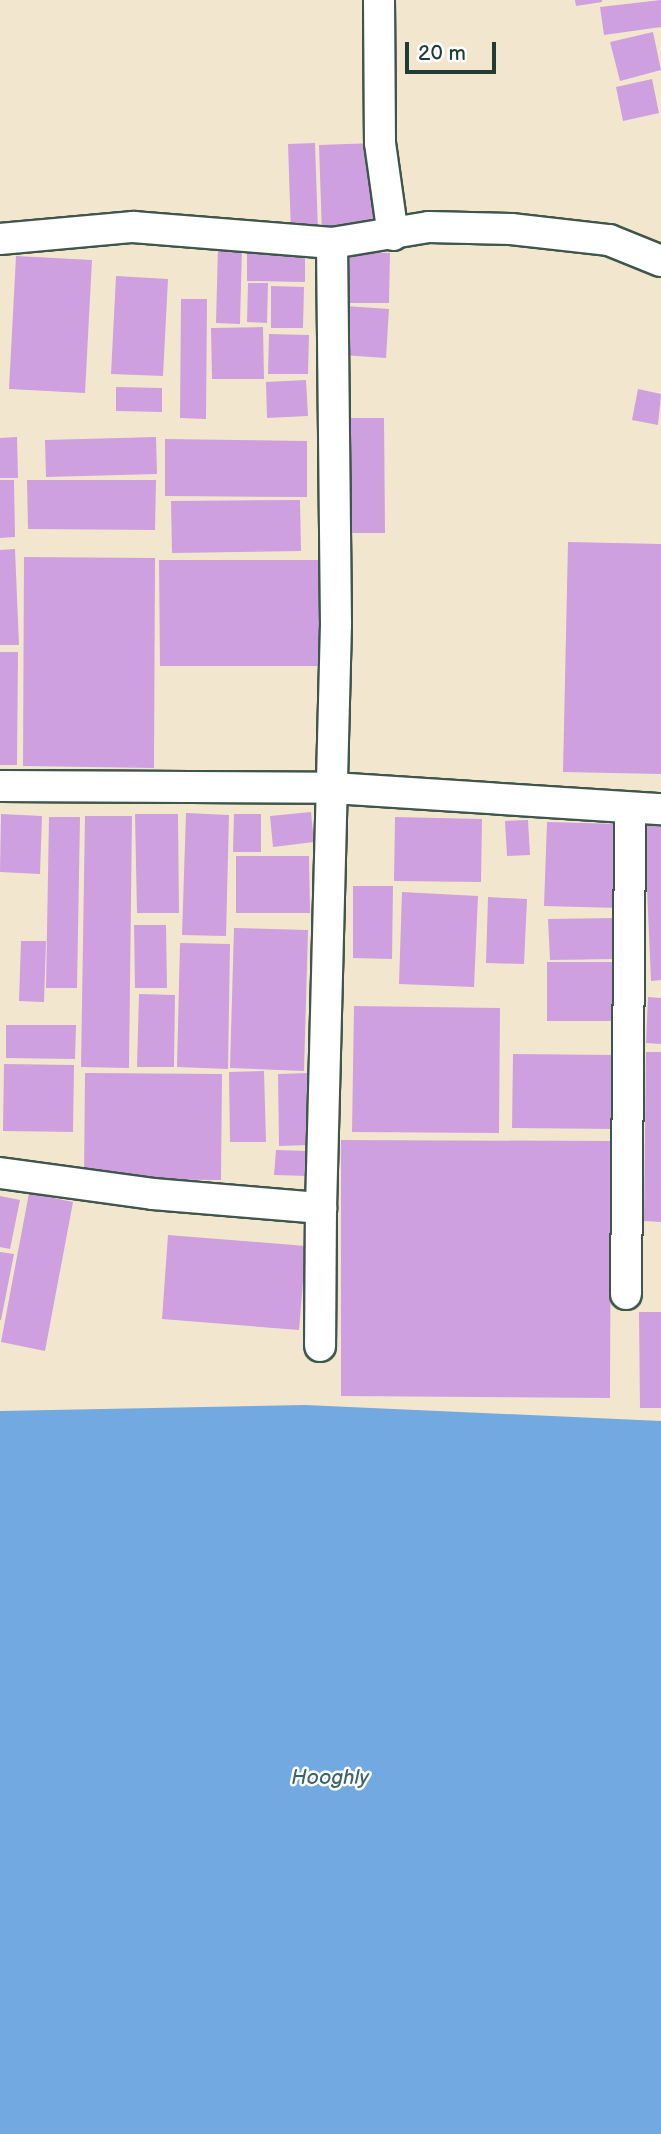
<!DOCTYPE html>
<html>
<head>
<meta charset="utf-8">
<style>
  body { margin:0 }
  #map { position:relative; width:661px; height:2134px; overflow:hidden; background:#f2e7ce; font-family:"Balsamiq Sans",sans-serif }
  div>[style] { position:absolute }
  .water>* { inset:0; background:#72a9e0 }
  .building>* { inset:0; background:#cea0e0 }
  .roads { filter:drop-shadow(2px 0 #3f564b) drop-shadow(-2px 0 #3f564b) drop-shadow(0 2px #3f564b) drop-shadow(0 -2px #3f564b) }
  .minor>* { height:30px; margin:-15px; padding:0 15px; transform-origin:15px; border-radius:15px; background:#fff }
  span { translate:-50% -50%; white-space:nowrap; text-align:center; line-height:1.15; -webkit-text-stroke:5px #fff; paint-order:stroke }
  .water-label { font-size:21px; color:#3c6370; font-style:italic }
  .scale { position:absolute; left:405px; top:42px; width:91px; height:32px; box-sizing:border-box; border:4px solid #1f3d34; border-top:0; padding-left:9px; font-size:21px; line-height:24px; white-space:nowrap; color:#1f3d34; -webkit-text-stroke:5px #fff; paint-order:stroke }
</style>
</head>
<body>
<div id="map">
  <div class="water">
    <i style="clip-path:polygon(305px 1405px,661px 1421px,661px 2134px,0 2134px,0 1411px)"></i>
  </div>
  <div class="building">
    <i style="clip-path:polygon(575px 0,602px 0,602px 2px,576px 6px)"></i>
    <i style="clip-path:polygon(661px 0,661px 27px,604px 35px,600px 7px)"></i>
    <i style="clip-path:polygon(653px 32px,661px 70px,620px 81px,610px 42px)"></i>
    <i style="clip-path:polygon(652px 79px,659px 113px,623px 121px,616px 87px)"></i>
    <i style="clip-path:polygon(315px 143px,318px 232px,291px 233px,288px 144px)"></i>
    <i style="clip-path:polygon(375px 143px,377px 232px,322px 234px,319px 145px)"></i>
    <i style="clip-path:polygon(218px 247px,242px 248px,240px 324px,216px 323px)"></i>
    <i style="clip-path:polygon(247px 249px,305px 250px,305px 282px,247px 281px)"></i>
    <i style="clip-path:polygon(337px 252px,390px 253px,389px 303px,337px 303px)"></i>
    <i style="clip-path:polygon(16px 256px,92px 260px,85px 393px,9px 389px)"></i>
    <i style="clip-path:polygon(116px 276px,168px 279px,163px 376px,111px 374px)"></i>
    <i style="clip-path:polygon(248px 283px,268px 283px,267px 323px,247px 322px)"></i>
    <i style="clip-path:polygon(271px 286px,304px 287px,303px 328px,271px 328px)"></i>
    <i style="clip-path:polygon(181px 299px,207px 299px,206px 419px,180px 418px)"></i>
    <i style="clip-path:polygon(345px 306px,389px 309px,386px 358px,342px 355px)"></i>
    <i style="clip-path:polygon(263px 327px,264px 379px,212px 379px,211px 328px)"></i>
    <i style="clip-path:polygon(269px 334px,309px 335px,308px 374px,268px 374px)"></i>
    <i style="clip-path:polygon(306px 380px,308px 416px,267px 418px,266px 382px)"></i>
    <i style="clip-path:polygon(116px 387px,162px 388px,162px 412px,116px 411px)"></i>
    <i style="clip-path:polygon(638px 389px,661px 394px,658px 425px,632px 420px)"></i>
    <i style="clip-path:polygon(332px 418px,384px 418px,385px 533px,332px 533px)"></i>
    <i style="clip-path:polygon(17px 437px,18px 478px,0 478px,0 438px)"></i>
    <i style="clip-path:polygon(156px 437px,157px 474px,46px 477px,45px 440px)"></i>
    <i style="clip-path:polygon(165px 439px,307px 441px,307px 497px,165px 496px)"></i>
    <i style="clip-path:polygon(0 480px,14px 480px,15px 537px,0 538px)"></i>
    <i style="clip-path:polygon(27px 480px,156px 480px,155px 530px,28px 529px)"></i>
    <i style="clip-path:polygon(300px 500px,301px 551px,172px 553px,171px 501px)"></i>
    <i style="clip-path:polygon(568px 542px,661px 544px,661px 774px,563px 772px)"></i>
    <i style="clip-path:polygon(15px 549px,19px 645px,0 645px,0 550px)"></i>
    <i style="clip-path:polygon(24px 557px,155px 558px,154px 768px,23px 766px)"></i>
    <i style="clip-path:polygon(159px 560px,322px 560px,322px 666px,160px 666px)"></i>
    <i style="clip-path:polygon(0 652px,18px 652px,17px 765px,0 765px)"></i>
    <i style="clip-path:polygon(311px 812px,314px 842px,273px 847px,270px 816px)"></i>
    <i style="clip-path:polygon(186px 813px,229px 815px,226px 936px,182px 935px)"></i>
    <i style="clip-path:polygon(1px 814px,42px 816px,40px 874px,0 872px)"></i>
    <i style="clip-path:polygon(135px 814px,178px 814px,179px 913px,137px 913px)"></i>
    <i style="clip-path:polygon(234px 814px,261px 814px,261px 852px,233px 852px)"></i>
    <i style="clip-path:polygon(85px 816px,132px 816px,129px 1068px,81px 1067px)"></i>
    <i style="clip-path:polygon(49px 817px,80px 817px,77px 988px,46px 988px)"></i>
    <i style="clip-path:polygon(395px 817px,482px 819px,481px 882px,394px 881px)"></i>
    <i style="clip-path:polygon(644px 819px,661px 819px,661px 980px,651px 981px)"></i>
    <i style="clip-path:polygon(528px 820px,530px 855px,507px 856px,505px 821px)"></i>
    <i style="clip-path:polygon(547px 822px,621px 824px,619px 908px,544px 906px)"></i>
    <i style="clip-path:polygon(236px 856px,309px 856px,310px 913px,236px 913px)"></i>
    <i style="clip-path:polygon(353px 886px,393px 886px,392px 959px,353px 958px)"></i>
    <i style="clip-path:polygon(402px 892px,478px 896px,474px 987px,399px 984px)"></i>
    <i style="clip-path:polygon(488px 897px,527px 899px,524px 964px,486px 963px)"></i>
    <i style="clip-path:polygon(615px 918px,616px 959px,550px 960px,548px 919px)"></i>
    <i style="clip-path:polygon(134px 925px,166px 925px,167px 988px,135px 988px)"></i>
    <i style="clip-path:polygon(234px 928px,308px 930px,304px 1071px,230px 1068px)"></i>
    <i style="clip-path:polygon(21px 941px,46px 941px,44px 1002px,19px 1001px)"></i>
    <i style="clip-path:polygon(180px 943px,230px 944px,228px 1069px,177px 1067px)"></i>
    <i style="clip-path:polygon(547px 962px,616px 962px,616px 1021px,547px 1021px)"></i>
    <i style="clip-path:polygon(139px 994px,175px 995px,174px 1067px,137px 1067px)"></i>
    <i style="clip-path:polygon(648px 997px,661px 998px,661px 1044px,646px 1043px)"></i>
    <i style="clip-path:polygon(354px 1006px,500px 1008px,499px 1133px,352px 1132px)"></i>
    <i style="clip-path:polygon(6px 1025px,76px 1025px,75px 1059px,6px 1058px)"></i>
    <i style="clip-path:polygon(646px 1052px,661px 1052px,661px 1222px,644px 1221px)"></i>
    <i style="clip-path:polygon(513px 1054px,616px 1055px,615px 1129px,512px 1128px)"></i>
    <i style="clip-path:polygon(4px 1064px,74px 1065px,73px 1132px,3px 1131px)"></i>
    <i style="clip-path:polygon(264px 1071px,266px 1142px,230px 1142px,229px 1072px)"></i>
    <i style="clip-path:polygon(85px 1073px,222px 1074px,221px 1180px,84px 1179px)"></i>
    <i style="clip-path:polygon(308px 1073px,309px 1145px,279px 1146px,278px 1074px)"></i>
    <i style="clip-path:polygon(341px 1140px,611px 1141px,610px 1398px,341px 1396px)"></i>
    <i style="clip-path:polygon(276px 1150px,308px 1151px,308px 1176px,274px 1175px)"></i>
    <i style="clip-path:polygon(29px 1193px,73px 1202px,45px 1351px,1px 1342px)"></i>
    <i style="clip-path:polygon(0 1196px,20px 1200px,10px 1249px,0 1247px)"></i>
    <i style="clip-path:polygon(168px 1235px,306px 1246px,299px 1330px,162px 1319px)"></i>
    <i style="clip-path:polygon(0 1252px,14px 1254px,1px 1320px,0 1320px)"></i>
    <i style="clip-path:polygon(639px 1312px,661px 1312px,661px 1408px,640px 1408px)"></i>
  </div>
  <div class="roads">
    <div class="minor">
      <i style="left:379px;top:0;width:143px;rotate:89.6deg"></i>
      <i style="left:380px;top:143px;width:93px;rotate:82deg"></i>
      <i style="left:0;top:239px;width:134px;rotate:-5.2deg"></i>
      <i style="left:133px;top:227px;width:200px;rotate:4.6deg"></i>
      <i style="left:332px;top:243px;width:381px;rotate:89.4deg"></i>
      <i style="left:336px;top:624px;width:584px;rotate:91.47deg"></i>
      <i style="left:332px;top:243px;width:98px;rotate:-9.4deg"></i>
      <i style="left:429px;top:227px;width:82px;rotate:1.4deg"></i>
      <i style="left:511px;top:229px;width:99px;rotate:6.4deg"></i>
      <i style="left:609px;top:240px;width:56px;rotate:22deg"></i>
      <i style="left:0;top:786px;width:333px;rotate:0.3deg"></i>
      <i style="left:333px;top:788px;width:329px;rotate:3.7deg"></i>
      <i style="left:0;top:1173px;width:154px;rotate:7.8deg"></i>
      <i style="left:153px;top:1194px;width:169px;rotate:4.8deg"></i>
      <i style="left:321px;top:1208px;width:138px;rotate:90.4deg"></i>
      <i style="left:626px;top:1294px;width:484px;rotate:-89.5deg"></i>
    </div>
  </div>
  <div class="water-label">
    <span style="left:330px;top:1778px">Hooghly</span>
  </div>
  <div class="scale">20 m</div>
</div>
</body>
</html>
